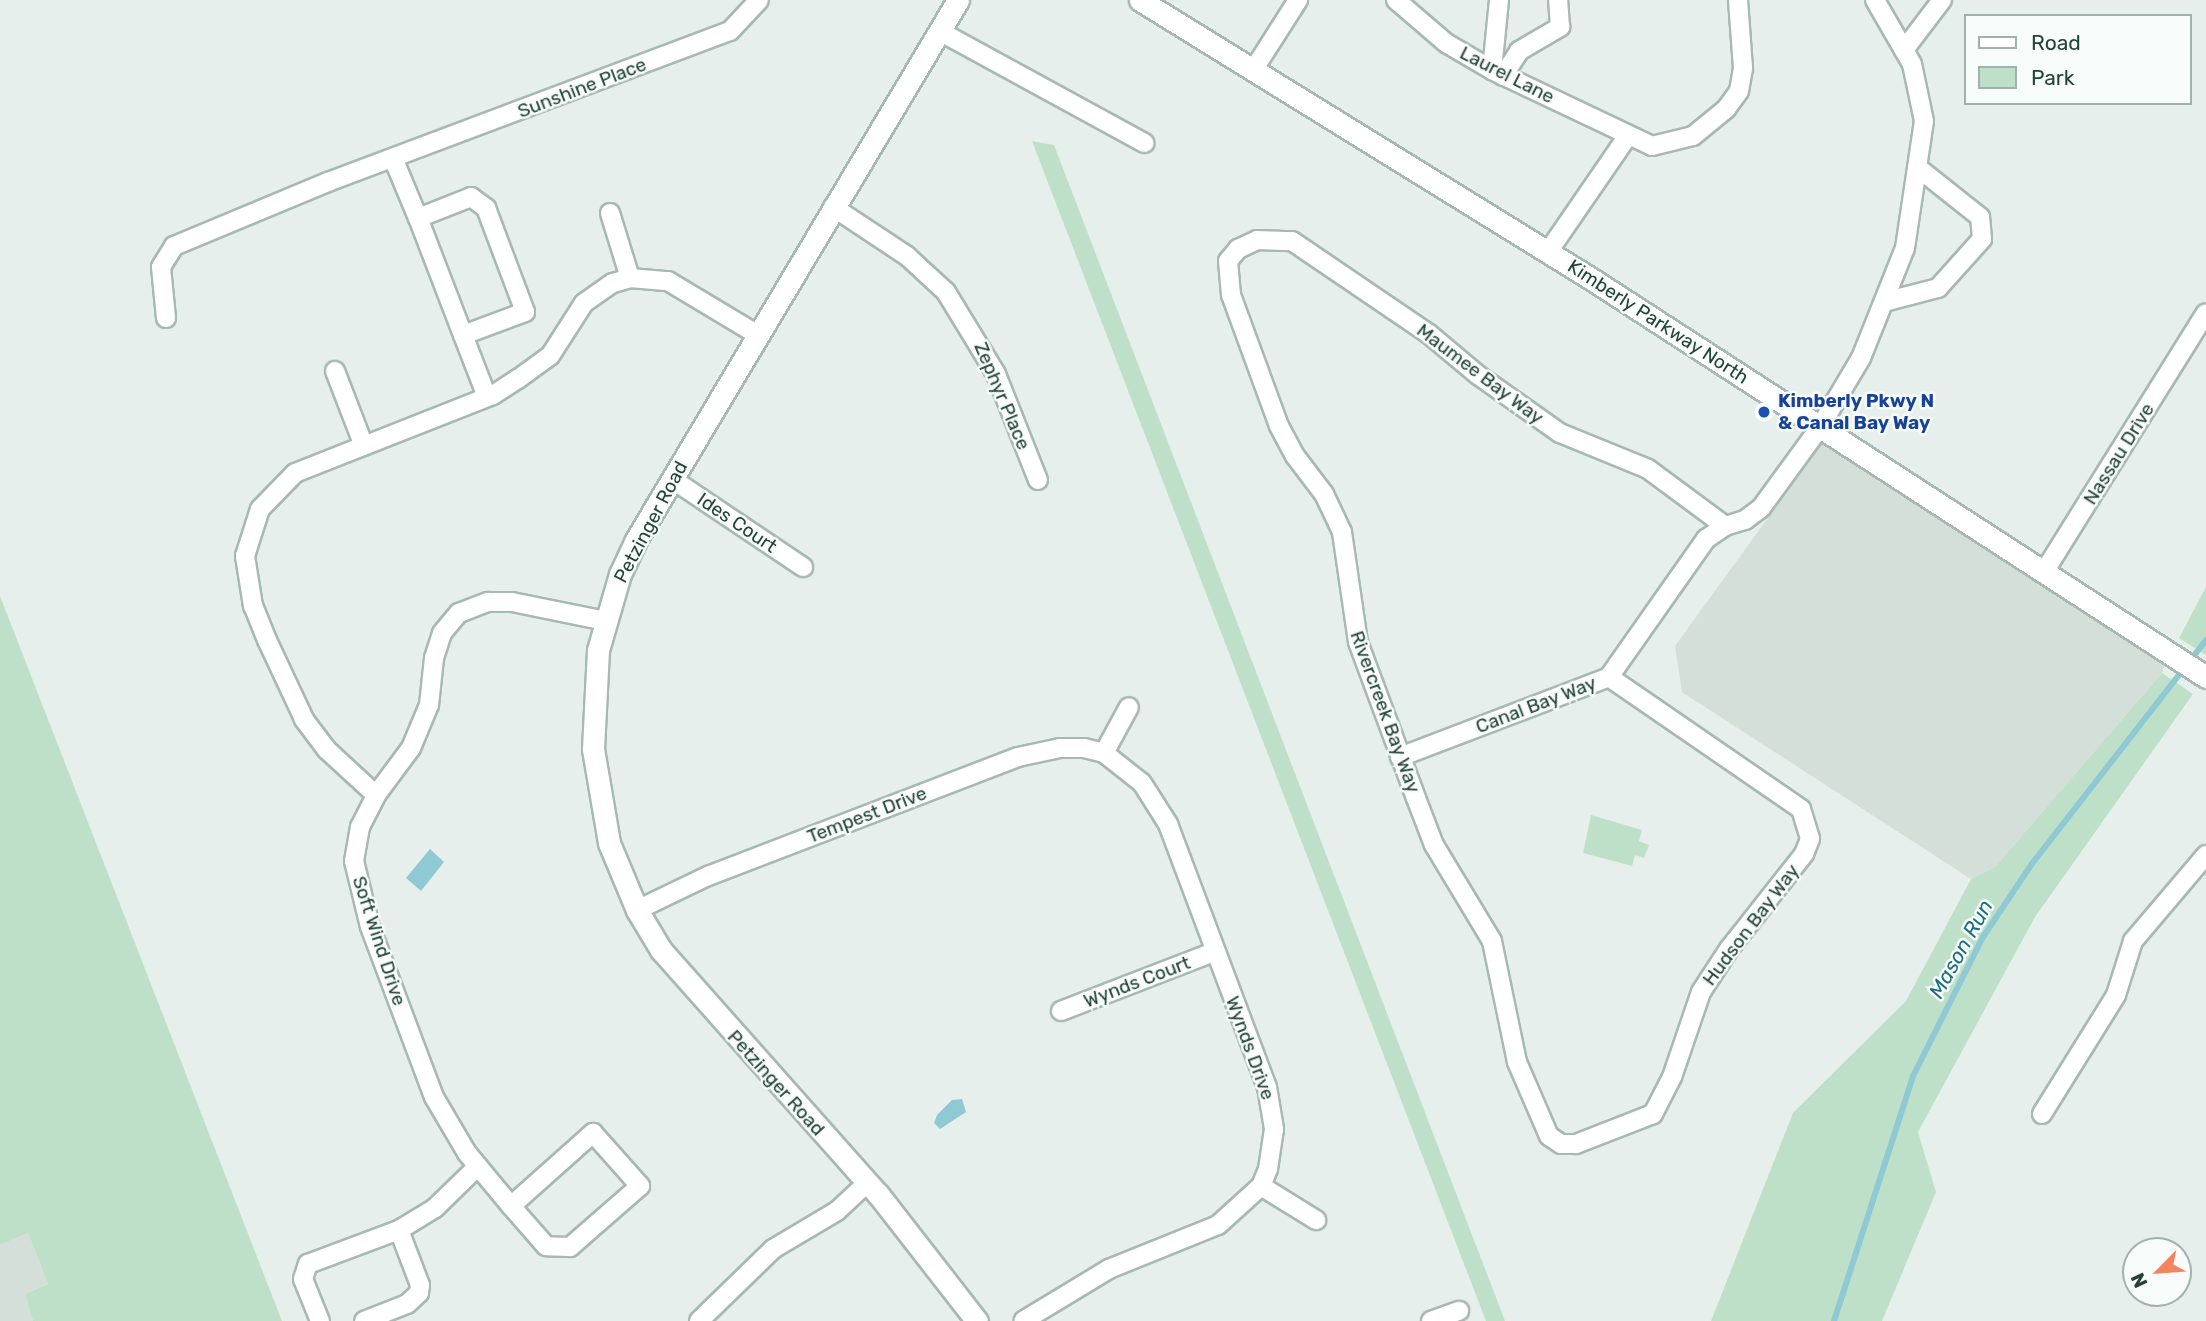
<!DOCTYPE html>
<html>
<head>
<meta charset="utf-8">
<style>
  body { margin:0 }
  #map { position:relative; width:2206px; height:1321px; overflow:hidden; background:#e6efeb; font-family:Rubik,sans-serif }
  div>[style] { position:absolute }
  .built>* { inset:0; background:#d4dfda }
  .green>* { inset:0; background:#bfe0c8 }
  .water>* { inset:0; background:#8ec9d4 }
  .stream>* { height:6px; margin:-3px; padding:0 3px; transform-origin:3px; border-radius:3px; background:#8ec9d4 }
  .roads { filter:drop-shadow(2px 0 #a8b8b2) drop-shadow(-2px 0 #a8b8b2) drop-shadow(0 2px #a8b8b2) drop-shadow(0 -2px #a8b8b2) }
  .street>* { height:18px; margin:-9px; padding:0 9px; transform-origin:9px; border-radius:9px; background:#fff }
  .secondary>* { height:21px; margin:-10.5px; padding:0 10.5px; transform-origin:10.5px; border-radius:10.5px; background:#fff }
  .dots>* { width:19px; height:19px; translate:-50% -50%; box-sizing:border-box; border:4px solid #f7fbf9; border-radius:50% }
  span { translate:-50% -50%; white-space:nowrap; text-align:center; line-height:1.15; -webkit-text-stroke:5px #f7fbf9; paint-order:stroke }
  .street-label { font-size:19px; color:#24423a }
  .transit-label { font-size:19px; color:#164399; font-weight:700 }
  .left { translate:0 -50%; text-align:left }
  .water-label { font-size:21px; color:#1c6f80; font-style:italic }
  .legend { position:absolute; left:1964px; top:14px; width:228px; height:91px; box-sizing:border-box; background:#f7fbf9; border:2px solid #a3b1ad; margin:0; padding:9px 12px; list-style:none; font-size:21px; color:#24423a }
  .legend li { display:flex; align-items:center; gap:14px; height:35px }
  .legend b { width:35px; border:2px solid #a3b1ad }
  .north { position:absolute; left:2122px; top:1237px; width:70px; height:70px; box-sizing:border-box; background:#f7fbf9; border:2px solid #a3b1ad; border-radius:50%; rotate:245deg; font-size:19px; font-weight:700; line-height:28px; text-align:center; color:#24423a }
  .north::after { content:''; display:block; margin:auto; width:24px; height:32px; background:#f4845f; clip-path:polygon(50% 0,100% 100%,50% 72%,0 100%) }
</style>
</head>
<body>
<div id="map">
  <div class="built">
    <i style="clip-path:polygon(1828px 435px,2168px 656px,2162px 673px,1995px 867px,1971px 879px,1682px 692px,1675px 646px)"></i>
    <i style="clip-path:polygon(28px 1233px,48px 1284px,25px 1294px,33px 1321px,0 1321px,0 1245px)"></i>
  </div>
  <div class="green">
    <i style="clip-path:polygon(1032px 141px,1054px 145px,1505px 1321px,1486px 1321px)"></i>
    <i style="clip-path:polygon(2206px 587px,2206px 655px,2179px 638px)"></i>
    <i style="clip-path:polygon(0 596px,282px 1321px,33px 1321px,25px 1294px,48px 1284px,28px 1233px,0 1245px)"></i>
    <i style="clip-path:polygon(2162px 673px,2193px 694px,2035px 917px,1918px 1132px,1936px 1192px,1882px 1321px,1711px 1321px,1793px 1113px,1906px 1001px,1971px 879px,1995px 867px)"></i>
    <i style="clip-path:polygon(1591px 815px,1642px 830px,1639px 841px,1649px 845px,1644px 858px,1635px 855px,1632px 866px,1583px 853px)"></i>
  </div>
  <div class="water">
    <i style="clip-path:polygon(430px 849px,444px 862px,421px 891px,406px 878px)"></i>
    <i style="clip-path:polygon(962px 1099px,966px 1112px,940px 1129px,934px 1123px,937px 1115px,952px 1100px)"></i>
  </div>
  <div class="stream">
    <i style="left:1834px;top:1321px;width:257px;rotate:-72.1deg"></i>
    <i style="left:1913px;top:1076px;width:156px;rotate:-63.3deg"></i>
    <i style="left:1983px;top:937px;width:87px;rotate:-56.3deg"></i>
    <i style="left:2031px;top:865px;width:285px;rotate:-52.1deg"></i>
  </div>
  <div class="roads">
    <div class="street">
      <i style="left:1396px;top:0;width:66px;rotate:40.7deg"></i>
      <i style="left:1446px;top:43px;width:53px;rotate:30.4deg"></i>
      <i style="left:1492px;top:70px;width:177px;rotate:25.4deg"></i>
      <i style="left:1652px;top:146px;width:42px;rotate:-13.7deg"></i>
      <i style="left:1693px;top:136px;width:43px;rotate:-39.3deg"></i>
      <i style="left:1726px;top:109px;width:22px;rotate:-54deg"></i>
      <i style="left:1739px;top:91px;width:23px;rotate:-80deg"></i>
      <i style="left:1743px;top:68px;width:68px;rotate:-94.2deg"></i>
      <i style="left:939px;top:31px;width:234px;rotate:28.6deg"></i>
      <i style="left:1904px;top:50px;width:63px;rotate:-52.8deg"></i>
      <i style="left:1254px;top:69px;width:82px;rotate:-57.5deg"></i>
      <i style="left:1492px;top:70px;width:70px;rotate:-84.3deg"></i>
      <i style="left:1503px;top:76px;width:30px;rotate:-57deg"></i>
      <i style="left:1519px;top:51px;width:48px;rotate:-30.3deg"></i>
      <i style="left:1560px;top:27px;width:27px;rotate:-94deg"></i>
      <i style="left:393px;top:158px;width:65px;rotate:67.4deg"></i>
      <i style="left:471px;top:197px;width:19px;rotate:36deg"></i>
      <i style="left:486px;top:208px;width:111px;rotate:69.4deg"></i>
      <i style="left:525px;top:312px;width:66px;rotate:159.6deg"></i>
      <i style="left:463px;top:335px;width:125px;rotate:-111deg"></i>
      <i style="left:418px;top:218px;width:57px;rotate:-21.6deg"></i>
      <i style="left:833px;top:207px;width:89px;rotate:33.5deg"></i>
      <i style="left:907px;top:256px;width:53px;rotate:42.7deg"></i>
      <i style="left:946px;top:292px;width:96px;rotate:58.6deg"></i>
      <i style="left:996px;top:374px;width:114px;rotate:68.4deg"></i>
      <i style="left:610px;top:213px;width:68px;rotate:72.9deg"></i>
      <i style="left:630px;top:278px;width:38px;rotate:5deg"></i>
      <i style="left:668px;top:281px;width:105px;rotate:31deg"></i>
      <i style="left:1548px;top:252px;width:140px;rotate:-55.5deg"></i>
      <i style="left:1888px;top:301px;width:52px;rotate:-14.6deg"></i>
      <i style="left:1938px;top:288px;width:66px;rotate:-48.1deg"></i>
      <i style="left:1982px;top:239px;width:22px;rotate:-95deg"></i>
      <i style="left:1980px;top:217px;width:80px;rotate:-141.6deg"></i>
      <i style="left:166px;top:318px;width:51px;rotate:-95.6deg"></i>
      <i style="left:161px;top:267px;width:25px;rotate:-58deg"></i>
      <i style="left:174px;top:246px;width:167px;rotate:-22.6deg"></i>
      <i style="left:328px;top:182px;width:429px;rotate:-20.6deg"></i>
      <i style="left:730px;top:31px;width:42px;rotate:-46.9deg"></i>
      <i style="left:463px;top:335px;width:66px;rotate:68.8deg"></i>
      <i style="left:335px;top:371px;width:80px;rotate:68.9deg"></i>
      <i style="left:672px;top:479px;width:158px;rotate:33.9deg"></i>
      <i style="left:2044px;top:572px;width:305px;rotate:-58deg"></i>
      <i style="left:1609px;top:677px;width:233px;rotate:34.5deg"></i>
      <i style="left:1801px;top:809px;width:31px;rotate:73deg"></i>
      <i style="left:1810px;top:839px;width:16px;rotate:112deg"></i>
      <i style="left:1804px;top:854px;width:121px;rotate:128.3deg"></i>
      <i style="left:1729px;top:949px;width:51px;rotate:123.1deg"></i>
      <i style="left:1701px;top:992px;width:90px;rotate:108.8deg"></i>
      <i style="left:1672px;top:1077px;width:42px;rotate:117.2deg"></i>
      <i style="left:1653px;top:1114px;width:83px;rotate:158.7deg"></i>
      <i style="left:1576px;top:1144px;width:15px;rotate:180deg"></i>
      <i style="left:1561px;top:1144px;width:14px;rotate:-146deg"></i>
      <i style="left:1549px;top:1136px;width:81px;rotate:-113.4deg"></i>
      <i style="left:1517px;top:1062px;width:124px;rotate:-101.7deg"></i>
      <i style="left:1492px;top:941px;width:112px;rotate:-121.1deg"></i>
      <i style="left:1434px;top:845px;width:50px;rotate:-111deg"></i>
      <i style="left:1416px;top:798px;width:166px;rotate:-110.4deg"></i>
      <i style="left:1358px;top:642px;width:111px;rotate:-98.3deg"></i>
      <i style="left:1342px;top:532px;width:42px;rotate:-115.3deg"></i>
      <i style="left:1324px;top:494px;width:48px;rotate:-127.3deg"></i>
      <i style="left:1295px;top:456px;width:34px;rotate:-118deg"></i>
      <i style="left:1279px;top:426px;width:140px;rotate:-110.1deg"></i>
      <i style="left:1231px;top:295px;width:34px;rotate:-95deg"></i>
      <i style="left:1228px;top:261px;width:16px;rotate:-50deg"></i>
      <i style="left:1238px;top:249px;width:21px;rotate:-25deg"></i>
      <i style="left:1257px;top:240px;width:35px;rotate:2deg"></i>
      <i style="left:1292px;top:241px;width:166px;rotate:34.2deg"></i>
      <i style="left:1429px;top:334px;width:64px;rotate:39.9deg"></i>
      <i style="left:1478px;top:375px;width:100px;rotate:35.3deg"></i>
      <i style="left:1560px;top:433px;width:95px;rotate:22.2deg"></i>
      <i style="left:1648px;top:469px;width:96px;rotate:36.5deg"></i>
      <i style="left:1725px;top:526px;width:21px;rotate:-17deg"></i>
      <i style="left:1745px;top:520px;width:20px;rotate:-37deg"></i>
      <i style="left:1761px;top:508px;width:100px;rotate:-53.9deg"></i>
      <i style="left:1820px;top:427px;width:80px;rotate:-59.3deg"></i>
      <i style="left:1861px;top:358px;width:118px;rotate:-68.2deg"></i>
      <i style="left:1905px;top:248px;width:128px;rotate:-81.5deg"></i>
      <i style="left:1924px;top:121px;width:58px;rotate:-101.9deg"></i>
      <i style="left:1912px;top:64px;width:74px;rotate:-120deg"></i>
      <i style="left:1104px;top:753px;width:52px;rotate:-61.5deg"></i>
      <i style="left:1400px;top:757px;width:224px;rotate:-20.9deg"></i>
      <i style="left:1609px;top:677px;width:169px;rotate:-54.9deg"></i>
      <i style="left:1706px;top:539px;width:23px;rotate:-34deg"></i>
      <i style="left:376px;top:795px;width:67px;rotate:-137.4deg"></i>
      <i style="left:327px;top:750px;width:39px;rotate:-127deg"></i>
      <i style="left:304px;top:719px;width:87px;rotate:-115.1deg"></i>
      <i style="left:267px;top:640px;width:37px;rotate:-112deg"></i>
      <i style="left:253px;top:606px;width:51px;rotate:-99.1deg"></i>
      <i style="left:245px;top:556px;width:49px;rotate:-72.3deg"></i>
      <i style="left:260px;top:509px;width:50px;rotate:-45.8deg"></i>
      <i style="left:295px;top:473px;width:213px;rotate:-21.5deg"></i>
      <i style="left:493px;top:395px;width:30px;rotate:-33deg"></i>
      <i style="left:518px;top:379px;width:39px;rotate:-36deg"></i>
      <i style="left:550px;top:356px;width:63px;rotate:-57.3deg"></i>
      <i style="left:584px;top:303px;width:35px;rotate:-35deg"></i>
      <i style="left:613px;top:283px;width:18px;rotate:-16deg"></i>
      <i style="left:637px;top:910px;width:79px;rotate:-25.6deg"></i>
      <i style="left:708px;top:876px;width:332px;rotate:-21deg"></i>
      <i style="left:1018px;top:757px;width:43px;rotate:-12.1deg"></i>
      <i style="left:1060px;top:748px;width:24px"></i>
      <i style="left:1084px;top:748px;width:21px;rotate:14deg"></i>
      <i style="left:1104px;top:753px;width:48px;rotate:38.3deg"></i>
      <i style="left:1142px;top:783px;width:49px;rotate:57.6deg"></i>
      <i style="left:1168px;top:824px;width:281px;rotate:69.4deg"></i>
      <i style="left:1267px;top:1087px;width:43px;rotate:80.5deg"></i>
      <i style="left:1274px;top:1129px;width:40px;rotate:98.5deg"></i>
      <i style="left:1268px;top:1169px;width:18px;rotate:112deg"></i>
      <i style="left:1261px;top:1186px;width:58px;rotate:137.8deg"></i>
      <i style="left:1218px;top:1225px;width:118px;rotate:158deg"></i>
      <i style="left:1109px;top:1269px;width:100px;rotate:148.8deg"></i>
      <i style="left:1061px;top:1011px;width:164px;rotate:-21.1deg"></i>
      <i style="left:2042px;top:1114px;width:140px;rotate:-58.1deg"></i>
      <i style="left:2116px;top:995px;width:57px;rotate:-72.5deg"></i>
      <i style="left:2133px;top:941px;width:113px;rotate:-49.7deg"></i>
      <i style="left:593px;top:1133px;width:71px;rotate:48.4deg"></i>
      <i style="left:640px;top:1186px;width:93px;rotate:138.9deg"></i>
      <i style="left:570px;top:1247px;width:24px;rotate:-178deg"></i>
      <i style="left:546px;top:1246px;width:53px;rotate:-131.2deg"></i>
      <i style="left:511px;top:1206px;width:110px;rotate:-41.7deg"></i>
      <i style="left:1261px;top:1186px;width:65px;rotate:31.7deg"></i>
      <i style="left:511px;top:1206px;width:69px;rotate:-129.7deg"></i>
      <i style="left:467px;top:1153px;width:65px;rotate:-120.5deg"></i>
      <i style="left:434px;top:1097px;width:182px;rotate:-110.6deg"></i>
      <i style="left:370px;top:927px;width:68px;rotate:-103.6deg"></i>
      <i style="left:354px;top:861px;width:35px;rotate:-80deg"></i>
      <i style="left:360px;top:827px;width:36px;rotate:-63deg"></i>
      <i style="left:376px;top:795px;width:59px;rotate:-53.3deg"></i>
      <i style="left:411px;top:748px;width:47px;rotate:-67.3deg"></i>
      <i style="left:429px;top:705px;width:47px;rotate:-83.9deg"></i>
      <i style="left:434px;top:658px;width:26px;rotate:-72deg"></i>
      <i style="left:442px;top:633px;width:26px;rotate:-50deg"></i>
      <i style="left:459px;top:613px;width:31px;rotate:-21deg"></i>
      <i style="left:488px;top:602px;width:24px"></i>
      <i style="left:512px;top:602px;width:95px;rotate:11.5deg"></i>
      <i style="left:399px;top:1230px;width:42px;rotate:-31.4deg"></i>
      <i style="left:435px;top:1208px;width:60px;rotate:-44.3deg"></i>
      <i style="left:320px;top:1321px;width:45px;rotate:-112deg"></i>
      <i style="left:303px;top:1279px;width:16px;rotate:-72deg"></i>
      <i style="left:308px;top:1264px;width:97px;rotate:-20.5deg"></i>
      <i style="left:399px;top:1230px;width:59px;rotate:69.1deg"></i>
      <i style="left:420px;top:1285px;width:8px;rotate:97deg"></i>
      <i style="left:419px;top:1293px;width:16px;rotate:137deg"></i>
      <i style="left:407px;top:1304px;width:46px;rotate:158.4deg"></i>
      <i style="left:699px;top:1321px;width:103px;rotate:-44.2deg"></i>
      <i style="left:773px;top:1249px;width:74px;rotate:-30.7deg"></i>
      <i style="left:837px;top:1211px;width:41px;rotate:-43deg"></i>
      <i style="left:1431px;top:1321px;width:30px;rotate:-20deg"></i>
    </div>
    <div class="secondary">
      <i style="left:958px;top:0;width:629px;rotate:120.81deg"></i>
      <i style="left:636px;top:540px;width:38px;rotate:115deg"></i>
      <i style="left:620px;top:574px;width:79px;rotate:106.1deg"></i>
      <i style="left:598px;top:650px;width:99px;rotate:92.9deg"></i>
      <i style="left:593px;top:749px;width:95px;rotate:80.3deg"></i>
      <i style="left:609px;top:843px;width:73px;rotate:67.3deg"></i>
      <i style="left:637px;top:910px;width:47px;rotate:59deg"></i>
      <i style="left:661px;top:950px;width:327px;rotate:48.4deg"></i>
      <i style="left:878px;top:1194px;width:161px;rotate:52.1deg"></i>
      <i style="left:1140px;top:0;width:529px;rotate:31.71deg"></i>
      <i style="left:1590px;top:278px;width:734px;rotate:32.93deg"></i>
    </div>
  </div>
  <div class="dots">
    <i style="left:1764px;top:412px;background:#1a4fb4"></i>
  </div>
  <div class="street-label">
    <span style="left:1507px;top:75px;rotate:27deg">Laurel Lane</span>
    <span style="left:582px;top:88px;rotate:-21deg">Sunshine Place</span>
    <span style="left:1658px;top:322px;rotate:33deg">Kimberly Parkway North</span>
    <span style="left:1480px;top:374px;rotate:37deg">Maumee Bay Way</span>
    <span style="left:1002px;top:396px;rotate:67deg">Zephyr Place</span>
    <span style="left:2119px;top:454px;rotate:-58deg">Nassau Drive</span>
    <span style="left:651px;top:522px;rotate:-62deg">Petzinger Road</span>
    <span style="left:737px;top:523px;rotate:34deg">Ides Court</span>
    <span style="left:1536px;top:705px;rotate:-21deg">Canal Bay Way</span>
    <span style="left:1385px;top:712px;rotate:70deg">Rivercreek Bay Way</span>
    <span style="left:867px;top:815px;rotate:-21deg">Tempest Drive</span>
    <span style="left:1751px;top:925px;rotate:-53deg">Hudson Bay Way</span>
    <span style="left:379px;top:941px;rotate:72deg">Soft Wind Drive</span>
    <span style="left:1137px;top:982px;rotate:-21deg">Wynds Court</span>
    <span style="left:1250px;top:1048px;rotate:70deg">Wynds Drive</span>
    <span style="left:776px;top:1083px;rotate:48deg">Petzinger Road</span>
  </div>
  <div class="transit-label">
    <span class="left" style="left:1778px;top:412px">Kimberly Pkwy N<br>&amp; Canal Bay Way</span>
  </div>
  <div class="water-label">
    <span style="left:1961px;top:949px;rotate:-61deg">Mason Run</span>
  </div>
  <ul class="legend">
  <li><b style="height:9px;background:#fff"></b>Road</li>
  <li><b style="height:19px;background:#bfe0c8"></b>Park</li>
  </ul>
  <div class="north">N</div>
</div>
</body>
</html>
